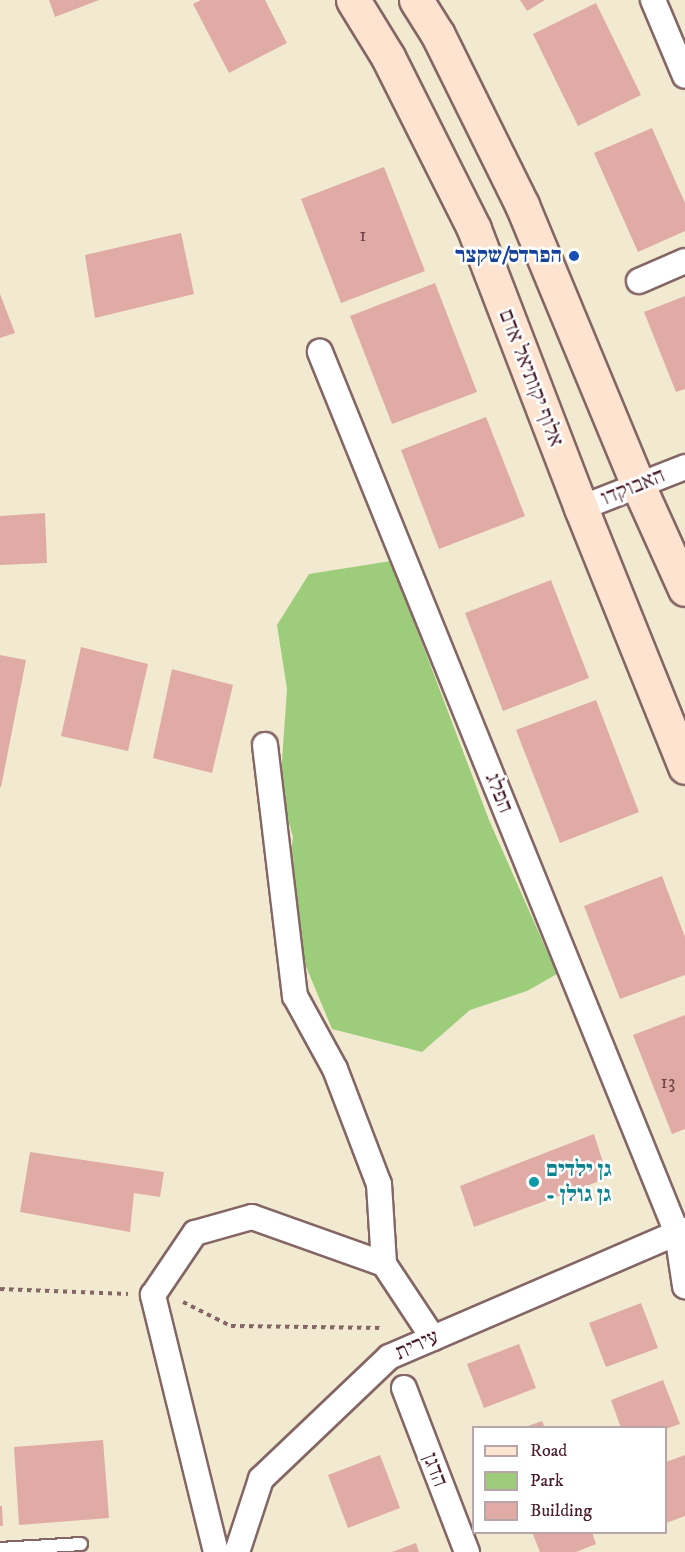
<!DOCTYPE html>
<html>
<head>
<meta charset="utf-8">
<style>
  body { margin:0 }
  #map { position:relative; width:685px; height:1552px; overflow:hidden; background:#f1ead1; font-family:"IM FELL DW Pica","Frank Ruhl Libre",serif }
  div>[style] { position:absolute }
  .green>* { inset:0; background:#9dcd7b }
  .building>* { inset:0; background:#e0aba5 }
  .path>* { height:4px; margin-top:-2px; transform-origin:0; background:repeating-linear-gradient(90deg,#846665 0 4.5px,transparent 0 9px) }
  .roads { filter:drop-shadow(2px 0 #846665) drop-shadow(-2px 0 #846665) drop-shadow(0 2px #846665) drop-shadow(0 -2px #846665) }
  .lane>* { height:12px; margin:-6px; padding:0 6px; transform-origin:6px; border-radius:6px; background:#fff }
  .street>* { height:24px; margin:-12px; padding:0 12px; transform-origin:12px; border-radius:12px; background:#fff }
  .secondary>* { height:33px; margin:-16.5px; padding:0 16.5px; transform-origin:16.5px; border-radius:16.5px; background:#fde4d1 }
  .dots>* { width:16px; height:16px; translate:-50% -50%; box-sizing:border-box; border:3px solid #fff; border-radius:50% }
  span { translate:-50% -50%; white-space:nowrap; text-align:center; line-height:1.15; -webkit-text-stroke:5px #fff; paint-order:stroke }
  .number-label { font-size:20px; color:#70424a }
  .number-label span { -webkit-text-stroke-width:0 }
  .transit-label { font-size:22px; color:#164399; font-weight:700 }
  .right { translate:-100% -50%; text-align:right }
  .street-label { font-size:22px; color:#4a1f2b }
  .culture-label { font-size:22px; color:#0d838f; font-weight:700 }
  .left { translate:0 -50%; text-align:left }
  .legend { position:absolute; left:472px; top:1426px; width:195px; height:108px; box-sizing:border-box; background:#fff; border:2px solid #b7a5aa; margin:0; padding:8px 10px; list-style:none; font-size:18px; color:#4a1f2b }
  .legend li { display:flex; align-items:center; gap:12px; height:30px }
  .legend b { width:30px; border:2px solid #b7a5aa }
</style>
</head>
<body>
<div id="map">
  <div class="green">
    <i style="clip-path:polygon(391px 561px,489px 820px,557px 974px,527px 991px,470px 1010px,422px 1052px,332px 1029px,305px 964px,289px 868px,293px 837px,280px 790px,287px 689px,277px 625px,309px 574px)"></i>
  </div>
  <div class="building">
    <i style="clip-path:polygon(49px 0,99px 0,55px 17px)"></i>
    <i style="clip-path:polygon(201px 0,265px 0,287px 43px,229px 73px,193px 4px)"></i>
    <i style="clip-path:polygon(520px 0,545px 0,527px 11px)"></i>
    <i style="clip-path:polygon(596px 3px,641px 95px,578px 126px,533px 34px)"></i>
    <i style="clip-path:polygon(652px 128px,685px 203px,685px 231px,638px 252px,594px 153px)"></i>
    <i style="clip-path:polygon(384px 167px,425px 271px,341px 303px,301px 199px)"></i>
    <i style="clip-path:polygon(181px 233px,194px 294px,95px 318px,85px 255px)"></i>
    <i style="clip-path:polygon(435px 283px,477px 392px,392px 424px,350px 316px)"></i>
    <i style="clip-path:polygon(0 294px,15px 333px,0 338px)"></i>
    <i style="clip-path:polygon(685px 296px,685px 389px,676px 392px,644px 312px)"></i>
    <i style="clip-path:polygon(486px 417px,525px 516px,439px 549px,401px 450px)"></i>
    <i style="clip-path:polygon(45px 513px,47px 563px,0 565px,0 516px)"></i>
    <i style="clip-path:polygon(551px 580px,589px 678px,503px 711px,465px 613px)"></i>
    <i style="clip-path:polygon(81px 647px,148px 664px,128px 751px,61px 736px)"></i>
    <i style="clip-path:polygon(0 655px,26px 660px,1px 787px,0 787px)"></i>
    <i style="clip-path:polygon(172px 669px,233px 685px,212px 773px,153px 758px)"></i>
    <i style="clip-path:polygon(596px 700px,639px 812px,560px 843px,516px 730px)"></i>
    <i style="clip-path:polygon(662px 876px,685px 937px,685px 975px,620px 999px,584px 906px)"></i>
    <i style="clip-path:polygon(685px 1015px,685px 1129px,672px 1134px,633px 1035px)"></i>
    <i style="clip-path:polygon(594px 1134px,608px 1178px,474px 1227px,460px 1186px)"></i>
    <i style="clip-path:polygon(30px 1152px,164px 1172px,160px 1197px,134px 1193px,130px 1232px,20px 1212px)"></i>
    <i style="clip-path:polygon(641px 1303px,658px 1348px,606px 1367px,589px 1323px)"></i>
    <i style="clip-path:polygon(519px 1344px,536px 1388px,484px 1408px,467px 1364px)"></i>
    <i style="clip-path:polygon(663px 1380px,680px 1424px,666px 1429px,621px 1428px,611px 1400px)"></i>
    <i style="clip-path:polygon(542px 1421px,545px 1428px,525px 1428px,525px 1427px)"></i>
    <i style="clip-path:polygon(103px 1440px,109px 1518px,19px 1525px,14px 1447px)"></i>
    <i style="clip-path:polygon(380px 1455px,400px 1508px,348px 1528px,328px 1475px)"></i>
    <i style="clip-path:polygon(685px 1455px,685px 1516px,666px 1523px,666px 1462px)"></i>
    <i style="clip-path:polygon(0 1506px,2px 1506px,3px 1526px,0 1526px)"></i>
    <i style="clip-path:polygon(532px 1532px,592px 1532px,596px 1544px,576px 1552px,540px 1552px)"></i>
    <i style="clip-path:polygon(416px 1543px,419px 1552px,392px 1552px)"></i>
  </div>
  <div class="path">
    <i style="left:0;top:1289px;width:128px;rotate:2.2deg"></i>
    <i style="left:183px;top:1302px;width:54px;rotate:26.6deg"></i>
    <i style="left:231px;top:1326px;width:152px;rotate:0.8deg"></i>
  </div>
  <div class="roads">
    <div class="lane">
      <i style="left:0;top:1549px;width:81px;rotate:-3.5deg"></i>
    </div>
    <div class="street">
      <i style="left:653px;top:0;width:82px;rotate:67.2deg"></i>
      <i style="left:639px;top:281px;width:50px;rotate:-23.5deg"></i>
      <i style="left:581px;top:508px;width:112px;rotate:-21.5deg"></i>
      <i style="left:265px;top:745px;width:253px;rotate:83.2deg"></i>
      <i style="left:295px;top:996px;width:83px;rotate:61.3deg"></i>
      <i style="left:335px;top:1069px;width:123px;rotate:69.1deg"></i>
      <i style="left:379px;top:1184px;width:80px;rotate:86.4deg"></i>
      <i style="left:384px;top:1264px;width:89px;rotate:56.5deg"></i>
      <i style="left:685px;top:1230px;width:9px;rotate:159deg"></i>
      <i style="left:677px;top:1233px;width:54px;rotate:81.4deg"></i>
      <i style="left:404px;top:1388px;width:176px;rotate:69deg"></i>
      <i style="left:216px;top:1552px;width:265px;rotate:-103.8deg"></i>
      <i style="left:153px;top:1295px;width:75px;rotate:-55.9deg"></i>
      <i style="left:195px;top:1233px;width:59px;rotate:-15.7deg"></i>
      <i style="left:252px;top:1217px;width:140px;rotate:19.6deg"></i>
      <i style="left:237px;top:1552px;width:77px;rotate:-71.8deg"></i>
      <i style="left:261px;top:1479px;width:177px;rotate:-43.6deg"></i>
      <i style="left:389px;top:1357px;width:314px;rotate:-23.3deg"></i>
      <i style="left:677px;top:1233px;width:951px;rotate:-112.06deg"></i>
    </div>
    <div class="secondary">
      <i style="left:353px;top:0;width:67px;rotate:58.4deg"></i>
      <i style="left:388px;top:57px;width:192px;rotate:63.4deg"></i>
      <i style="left:474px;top:229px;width:299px;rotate:69deg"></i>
      <i style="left:581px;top:508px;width:279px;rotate:68.1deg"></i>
      <i style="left:416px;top:0;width:41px;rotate:57.8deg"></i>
      <i style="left:438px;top:35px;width:190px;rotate:63.7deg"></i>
      <i style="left:522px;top:205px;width:303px;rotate:67.5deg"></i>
      <i style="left:638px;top:485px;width:114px;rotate:65.7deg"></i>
    </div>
  </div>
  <div class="dots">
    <i style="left:574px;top:256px;background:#1a4fb4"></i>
    <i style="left:534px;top:1182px;background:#0f9aa8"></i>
  </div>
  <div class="number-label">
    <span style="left:363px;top:235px">1</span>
    <span style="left:668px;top:1082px">13</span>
  </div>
  <div class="transit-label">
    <span class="right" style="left:562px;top:256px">הפרדס/שקצר</span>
  </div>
  <div class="street-label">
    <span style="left:531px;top:378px;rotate:69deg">אלוף יקותיאל אדם</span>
    <span style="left:633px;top:487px;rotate:-22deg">האבוקדו</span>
    <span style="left:499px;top:793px;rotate:68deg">הפלג</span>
    <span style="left:417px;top:1345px;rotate:-24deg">עירית</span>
    <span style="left:435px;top:1470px;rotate:69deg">הדגן</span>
  </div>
  <div class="culture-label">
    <span class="left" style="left:546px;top:1182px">גן ילדים<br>- גן גולן</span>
  </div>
  <ul class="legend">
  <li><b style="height:8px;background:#fde4d1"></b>Road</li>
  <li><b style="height:16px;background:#9dcd7b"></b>Park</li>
  <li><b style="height:16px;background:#e0aba5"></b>Building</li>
  </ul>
</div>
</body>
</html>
